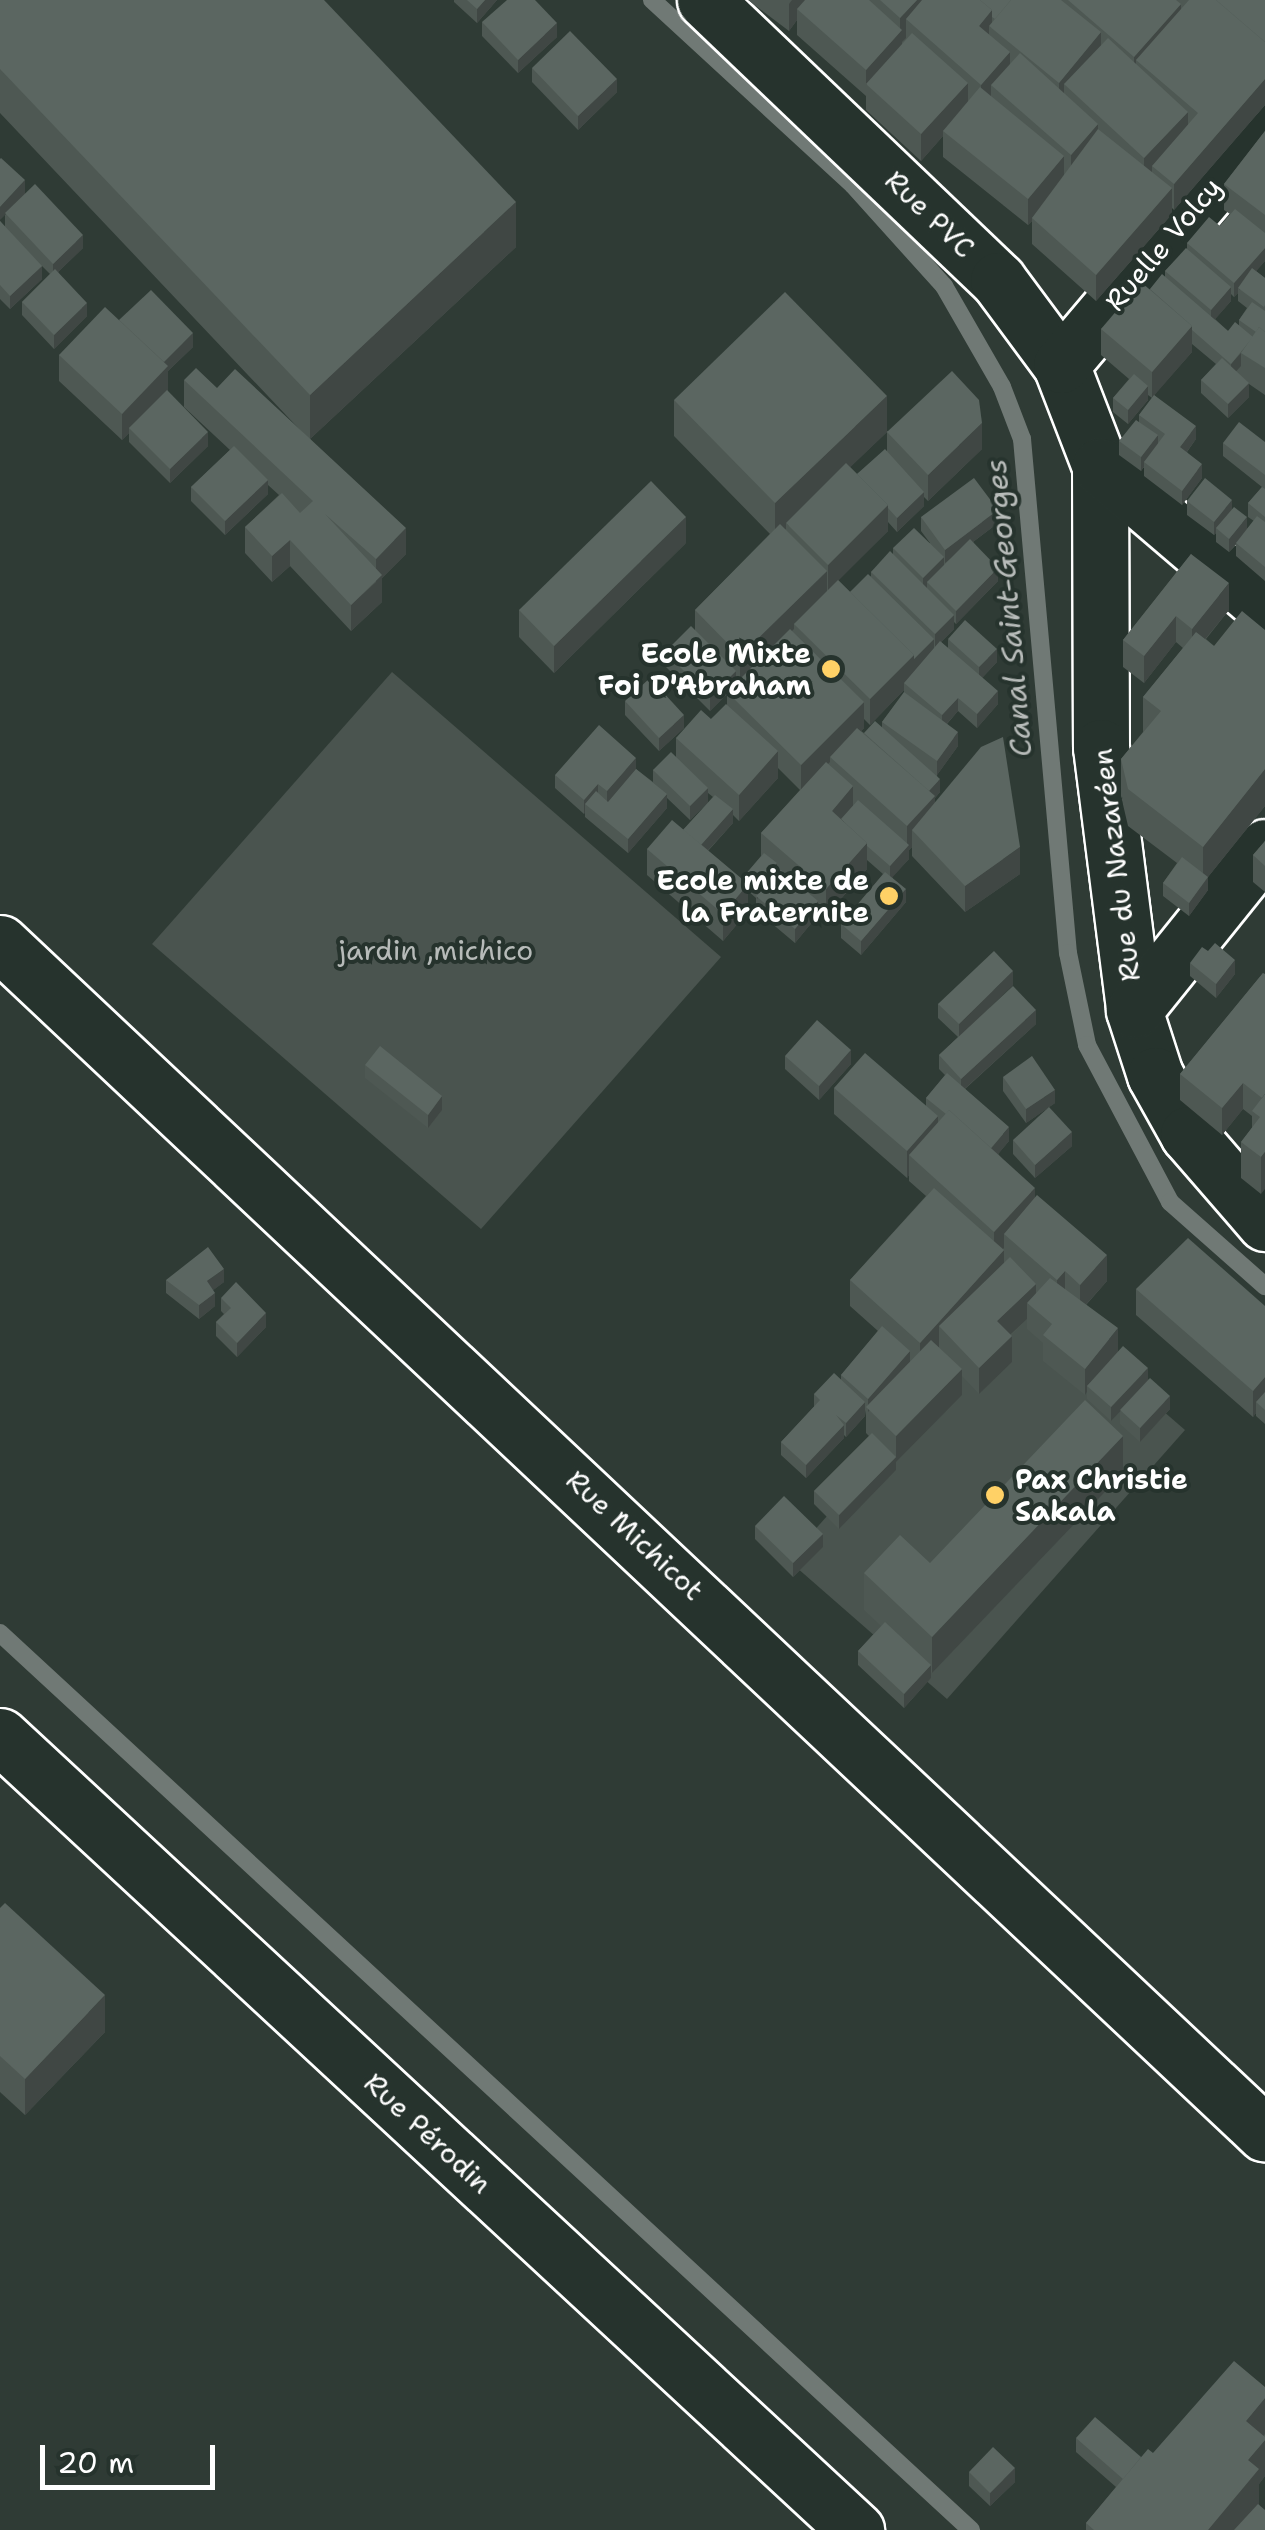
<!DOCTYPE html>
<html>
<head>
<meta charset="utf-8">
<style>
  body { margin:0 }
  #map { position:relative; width:1265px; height:2530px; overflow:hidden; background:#2f3b35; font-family:"Shantell Sans",sans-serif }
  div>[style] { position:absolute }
  .green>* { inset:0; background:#4a544f }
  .stream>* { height:18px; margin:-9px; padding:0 9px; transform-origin:9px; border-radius:9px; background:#707975 }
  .roads { filter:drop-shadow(2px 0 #fff) drop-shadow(-2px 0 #fff) drop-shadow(0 2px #fff) drop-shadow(0 -2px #fff) }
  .minor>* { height:55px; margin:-27.5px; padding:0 27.5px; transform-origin:27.5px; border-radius:27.5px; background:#26332d }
  .wall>* { inset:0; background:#4e5853 }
  .shaded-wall>* { inset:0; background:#404744 }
  .building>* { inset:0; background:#5b6661 }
  .dots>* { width:28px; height:28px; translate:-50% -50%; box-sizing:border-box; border:5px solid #26332d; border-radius:50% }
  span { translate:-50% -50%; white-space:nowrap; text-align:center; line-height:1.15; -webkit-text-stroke:8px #26332d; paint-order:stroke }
  .street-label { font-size:28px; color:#fff }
  .poi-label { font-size:28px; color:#fff; font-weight:700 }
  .right { translate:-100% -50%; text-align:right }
  .left { translate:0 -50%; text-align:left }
  .park-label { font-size:28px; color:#b7bbb9 }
  .water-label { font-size:30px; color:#b8bcba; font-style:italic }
  .scale { position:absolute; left:40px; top:2445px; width:175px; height:45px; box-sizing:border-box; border:5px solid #fff; border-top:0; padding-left:12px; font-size:30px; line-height:35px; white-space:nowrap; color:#fff; -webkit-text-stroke:8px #26332d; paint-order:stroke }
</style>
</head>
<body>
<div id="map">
  <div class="green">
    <i style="clip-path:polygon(392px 672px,721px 957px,481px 1229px,152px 944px)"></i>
    <i style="clip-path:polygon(1026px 1292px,1185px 1430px,947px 1699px,788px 1560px)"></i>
  </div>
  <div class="stream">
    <i style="left:652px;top:0;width:273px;rotate:42.6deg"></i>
    <i style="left:853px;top:185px;width:136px;rotate:48deg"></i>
    <i style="left:944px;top:286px;width:116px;rotate:60.1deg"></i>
    <i style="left:1002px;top:387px;width:56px;rotate:69deg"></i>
    <i style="left:1022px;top:439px;width:516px;rotate:84.89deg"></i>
    <i style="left:1068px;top:953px;width:94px;rotate:78.3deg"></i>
    <i style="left:1087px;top:1045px;width:178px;rotate:62.1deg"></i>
    <i style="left:1170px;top:1202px;width:127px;rotate:41.5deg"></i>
    <i style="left:0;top:1633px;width:1322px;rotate:42.73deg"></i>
  </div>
  <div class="roads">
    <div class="minor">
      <i style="left:705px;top:0;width:405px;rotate:43.7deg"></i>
      <i style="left:998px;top:280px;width:106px;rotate:53.5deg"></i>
      <i style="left:1061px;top:365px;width:108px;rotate:68.9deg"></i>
      <i style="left:1100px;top:466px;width:281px;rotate:89.8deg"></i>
      <i style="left:1101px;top:747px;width:265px;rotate:82.8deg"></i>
      <i style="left:1134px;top:1010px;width:68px;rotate:72.1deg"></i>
      <i style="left:1155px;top:1075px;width:68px;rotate:60.8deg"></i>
      <i style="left:1188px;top:1134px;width:118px;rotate:49.1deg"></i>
      <i style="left:1061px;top:365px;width:316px;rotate:-49.8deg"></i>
      <i style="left:1100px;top:466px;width:217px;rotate:40.5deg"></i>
      <i style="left:0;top:943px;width:1737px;rotate:43.27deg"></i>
      <i style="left:1134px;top:1010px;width:209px;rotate:-51.2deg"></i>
      <i style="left:0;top:1736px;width:1168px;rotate:42.85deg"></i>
    </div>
  </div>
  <div class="wall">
    <i style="clip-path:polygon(0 0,516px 247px,310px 439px,406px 554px,382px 578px,382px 602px,351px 631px,290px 566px,272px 582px,245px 553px,245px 527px,279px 495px,268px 485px,268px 494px,225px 535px,191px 501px,191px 487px,230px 450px,184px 407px,184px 380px,217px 388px,302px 432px,0 113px)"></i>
    <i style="clip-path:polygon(454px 0,497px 0,477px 23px,454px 2px)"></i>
    <i style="clip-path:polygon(748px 0,1265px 0,1265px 105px,1174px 210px,1172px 208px,1172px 214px,1096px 301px,1032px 244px,1032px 221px,1028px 225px,943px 157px,943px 136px,921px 161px,866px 110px,866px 96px,797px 35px,797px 20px,789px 31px)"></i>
    <i style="clip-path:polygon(482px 22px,557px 37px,518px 73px,482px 36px)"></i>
    <i style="clip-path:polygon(532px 68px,617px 92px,578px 130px,532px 82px)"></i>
    <i style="clip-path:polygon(evenodd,1265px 131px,1265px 261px,1256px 271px,1265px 278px,1265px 395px,1249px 384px,1249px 397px,1228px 418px,1201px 393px,1201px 380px,1216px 364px,1192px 344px,1192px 352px,1154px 395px,1196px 439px,1187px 452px,1202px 478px,1182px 505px,1144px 476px,1144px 467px,1141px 471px,1119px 455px,1119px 441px,1139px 422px,1139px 415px,1152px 398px,1148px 395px,1148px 400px,1128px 424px,1113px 412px,1113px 398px,1129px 379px,1101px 355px,1101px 329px,1165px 277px,1165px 271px,1187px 249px,1187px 243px,1220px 226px,1230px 214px,1224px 210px,1224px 184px,1265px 131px,1238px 293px,1238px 301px,1247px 308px,1239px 320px,1239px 325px,1228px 331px,1215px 319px,1231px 301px,1231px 294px,1234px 297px,1238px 293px)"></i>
    <i style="clip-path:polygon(25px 194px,83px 248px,58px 272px,87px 316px,54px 349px,22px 315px,22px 302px,50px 274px,42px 266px,42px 279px,10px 309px,0 299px,0 221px,5px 227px,5px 215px,0 220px)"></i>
    <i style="clip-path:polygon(119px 320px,193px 347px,168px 371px,168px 392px,208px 446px,170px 483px,129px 442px,129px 433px,122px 440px,59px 381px,59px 355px)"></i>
    <i style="clip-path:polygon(evenodd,674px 400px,887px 431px,982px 449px,928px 501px,924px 497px,924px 506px,897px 532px,888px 522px,888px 531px,838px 580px,850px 592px,871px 576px,871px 572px,893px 554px,893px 548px,930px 543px,921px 531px,921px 517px,998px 523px,973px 542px,998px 581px,956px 624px,954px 622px,954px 629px,941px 642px,948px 648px,948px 639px,997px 662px,982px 678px,998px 704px,977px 728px,958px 711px,947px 724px,958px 746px,937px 775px,940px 792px,935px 798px,935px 802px,1020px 874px,965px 912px,912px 856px,912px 847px,909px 850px,909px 859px,892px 877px,906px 902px,861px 955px,841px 938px,841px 924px,883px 874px,867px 860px,867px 869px,826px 916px,818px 909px,818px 915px,795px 943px,756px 910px,756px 898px,748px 891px,748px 911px,723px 941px,647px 875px,647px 849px,683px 830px,713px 797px,708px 793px,708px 802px,690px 820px,667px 798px,667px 808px,628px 853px,585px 817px,585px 812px,584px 814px,555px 788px,555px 775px,636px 769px,653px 782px,653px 770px,676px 757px,676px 738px,711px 719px,727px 705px,727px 694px,710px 711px,665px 666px,665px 652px,695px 630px,695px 610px,770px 534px,674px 436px,674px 400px,887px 432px,887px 451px,857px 474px,850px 467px,887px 432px,674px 400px,904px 690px,904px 693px,882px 722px,882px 728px,864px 733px,861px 731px,864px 728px,864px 719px,870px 725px,904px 690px,674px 400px,778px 768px,800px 790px,761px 833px,761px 856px,745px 875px,745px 882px,708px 851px,733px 823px,733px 815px,739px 821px,778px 778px,778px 768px)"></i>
    <i style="clip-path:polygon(1265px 442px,1265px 581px,1236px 556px,1236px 545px,1229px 552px,1216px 542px,1216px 533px,1214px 535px,1187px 515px,1187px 501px,1232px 509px,1247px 529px,1254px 521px,1248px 517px,1248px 503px,1262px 487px,1223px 456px,1223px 443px)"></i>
    <i style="clip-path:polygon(686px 543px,554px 673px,519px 637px,519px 610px)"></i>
    <i style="clip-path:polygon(1191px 554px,1229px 610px,1206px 639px,1214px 646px,1265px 630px,1265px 806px,1208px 877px,1208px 890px,1189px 916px,1163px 896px,1163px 883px,1177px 863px,1128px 826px,1121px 796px,1121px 759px,1143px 732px,1143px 697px,1183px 648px,1176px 642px,1144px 683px,1123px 667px,1123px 640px)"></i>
    <i style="clip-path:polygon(625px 701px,684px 728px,659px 751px,625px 715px)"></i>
    <i style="clip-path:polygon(1265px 841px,1265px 892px,1253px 882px,1253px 855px)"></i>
    <i style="clip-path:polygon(1190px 963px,1235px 974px,1216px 998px,1190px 976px)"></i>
    <i style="clip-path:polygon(1263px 973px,1261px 1194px,1241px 1178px,1241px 1142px,1252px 1128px,1252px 1116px,1243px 1109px,1222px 1135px,1180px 1100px,1180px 1074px)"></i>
    <i style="clip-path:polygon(1013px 985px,989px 1008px,1036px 1024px,965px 1089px,1009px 1141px,998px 1154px,1107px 1281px,1086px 1305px,1118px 1352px,1148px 1379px,1170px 1409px,1140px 1442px,1120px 1424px,1120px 1411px,1111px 1421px,1087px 1399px,1087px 1392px,1085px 1395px,1043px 1361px,1043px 1343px,1027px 1329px,1027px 1319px,1011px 1335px,1012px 1362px,979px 1394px,962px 1376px,962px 1395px,896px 1462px,896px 1470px,839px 1529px,814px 1504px,814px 1491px,869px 1436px,866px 1433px,866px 1410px,865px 1416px,846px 1437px,844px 1435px,844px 1438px,806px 1478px,781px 1455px,781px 1442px,814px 1407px,814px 1394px,841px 1380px,841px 1375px,878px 1331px,850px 1306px,850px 1280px,926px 1196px,909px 1181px,909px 1175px,907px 1178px,834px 1114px,834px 1088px,926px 1106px,926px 1098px,945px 1075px,939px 1069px,939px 1055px,958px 1037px,938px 1018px,938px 1004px)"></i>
    <i style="clip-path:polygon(785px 1056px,851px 1064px,819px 1100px,785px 1069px)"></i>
    <i style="clip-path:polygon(365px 1065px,442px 1110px,428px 1128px,365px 1078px)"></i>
    <i style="clip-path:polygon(1003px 1077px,1055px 1103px,1026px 1123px,1003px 1091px)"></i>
    <i style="clip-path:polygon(1013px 1140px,1072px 1146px,1035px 1178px,1013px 1154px)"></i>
    <i style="clip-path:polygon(166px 1280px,224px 1282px,213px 1290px,215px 1306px,199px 1319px,166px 1293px)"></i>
    <i style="clip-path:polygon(1136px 1289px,1265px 1306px,1265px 1424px,1256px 1416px,1256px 1413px,1253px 1417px,1136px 1315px)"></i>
    <i style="clip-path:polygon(221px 1298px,266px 1327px,237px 1357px,216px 1336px,216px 1322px,224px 1314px,221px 1311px)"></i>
    <i style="clip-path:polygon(1123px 1473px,932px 1673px,931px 1672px,931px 1678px,904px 1708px,858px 1665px,858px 1651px,881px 1626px,864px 1610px,864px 1573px,930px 1563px)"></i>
    <i style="clip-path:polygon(755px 1526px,823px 1547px,793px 1577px,755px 1539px)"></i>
    <i style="clip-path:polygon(0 1908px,105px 2032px,25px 2115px,0 2092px)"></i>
    <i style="clip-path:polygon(1265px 2387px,1265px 2476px,1259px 2484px,1259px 2504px,1265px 2530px,1086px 2530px,1086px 2523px,1116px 2487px,1076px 2452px,1076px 2438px,1141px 2457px,1153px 2453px)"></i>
    <i style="clip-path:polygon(969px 2472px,1015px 2482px,990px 2506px,969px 2486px)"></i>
  </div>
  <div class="shaded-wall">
    <i style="clip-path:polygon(485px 0,497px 0,477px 23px,477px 9px)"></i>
    <i style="clip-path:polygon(792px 0,812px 0,797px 9px,797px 20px,789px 31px,789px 4px)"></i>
    <i style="clip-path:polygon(917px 0,942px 0,906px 19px,906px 38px,902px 42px,902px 56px,866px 85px,866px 70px,900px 32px,900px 18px)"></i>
    <i style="clip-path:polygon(1181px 4px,1181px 30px,1136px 60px,1136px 81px,1134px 83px,1134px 57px)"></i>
    <i style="clip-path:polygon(992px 10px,992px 28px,989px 26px,989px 39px,979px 26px)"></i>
    <i style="clip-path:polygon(557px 23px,557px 37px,518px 73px,518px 60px)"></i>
    <i style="clip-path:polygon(1101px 32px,1101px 58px,1064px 84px,1064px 103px,1059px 109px,1059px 83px)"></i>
    <i style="clip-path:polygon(1010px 52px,1010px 78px,991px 85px,991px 99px,981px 111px,981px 85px)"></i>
    <i style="clip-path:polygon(617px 79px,617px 92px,578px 130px,578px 116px)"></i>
    <i style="clip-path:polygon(1265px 79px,1265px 105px,1174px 210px,1174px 184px)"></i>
    <i style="clip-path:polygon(968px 83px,968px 109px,943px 131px,943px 136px,921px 161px,921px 134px)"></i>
    <i style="clip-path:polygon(1188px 112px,1188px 138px,1152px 166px,1152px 176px,1144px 184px,1144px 158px)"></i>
    <i style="clip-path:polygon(1098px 124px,1098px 150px,1071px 181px,1071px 155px)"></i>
    <i style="clip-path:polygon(1064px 156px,1064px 182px,1032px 218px,1032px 221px,1028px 225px,1028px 199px)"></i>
    <i style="clip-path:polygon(25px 180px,25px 194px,0 220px,0 207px)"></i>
    <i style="clip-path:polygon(1172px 188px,1172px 214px,1096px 301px,1096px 275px)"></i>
    <i style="clip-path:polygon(516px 202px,516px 247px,310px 439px,310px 395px)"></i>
    <i style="clip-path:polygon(83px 235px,83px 248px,53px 277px,53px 264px)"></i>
    <i style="clip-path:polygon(1265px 248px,1265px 261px,1240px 290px,1238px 288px,1238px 293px,1234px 297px,1234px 283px)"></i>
    <i style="clip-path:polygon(42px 266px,42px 279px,10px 309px,10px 296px)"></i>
    <i style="clip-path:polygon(1231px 287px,1231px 301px,1211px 324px,1211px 310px)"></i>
    <i style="clip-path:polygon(87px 303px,87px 316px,54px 349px,54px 335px)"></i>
    <i style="clip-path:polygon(1192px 326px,1192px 352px,1152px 398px,1152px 372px)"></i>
    <i style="clip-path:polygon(193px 333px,193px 347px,168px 371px,168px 392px,129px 428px,129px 433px,122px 440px,122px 414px,162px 363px)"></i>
    <i style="clip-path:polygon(1241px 353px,1241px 366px,1231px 377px,1231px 364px)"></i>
    <i style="clip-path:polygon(1249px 383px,1249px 397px,1228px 418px,1228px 404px)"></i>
    <i style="clip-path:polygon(1148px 386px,1148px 400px,1128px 424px,1128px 410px)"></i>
    <i style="clip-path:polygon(887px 396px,887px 432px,789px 526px,786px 523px,786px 529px,775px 539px,775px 503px)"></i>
    <i style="clip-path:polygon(982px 423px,982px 449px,928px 501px,928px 475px)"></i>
    <i style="clip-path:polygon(1196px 426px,1196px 439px,1180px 461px,1180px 447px)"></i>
    <i style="clip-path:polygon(208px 432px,208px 446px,170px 483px,170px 469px)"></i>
    <i style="clip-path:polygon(1158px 435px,1158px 449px,1144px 462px,1144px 467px,1141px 471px,1141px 457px)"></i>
    <i style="clip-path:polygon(1202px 464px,1202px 478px,1182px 505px,1182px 491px)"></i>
    <i style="clip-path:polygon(268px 480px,268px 494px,225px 535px,225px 521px)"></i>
    <i style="clip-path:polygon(924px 492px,924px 506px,897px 532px,897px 518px)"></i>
    <i style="clip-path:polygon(1232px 500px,1232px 514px,1216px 528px,1216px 533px,1214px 535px,1214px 522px)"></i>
    <i style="clip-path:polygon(888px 505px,888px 531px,828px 591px,828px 565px)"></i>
    <i style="clip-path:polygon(998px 510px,998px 523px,945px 563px,945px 550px)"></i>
    <i style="clip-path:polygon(686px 517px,686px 543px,554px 673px,554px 646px)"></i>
    <i style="clip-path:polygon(1247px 517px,1247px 531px,1229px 552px,1229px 539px)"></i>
    <i style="clip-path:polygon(406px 528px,406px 554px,382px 578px,382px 602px,351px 631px,351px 605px,376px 582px,376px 559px)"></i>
    <i style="clip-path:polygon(290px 540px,290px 566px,272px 582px,272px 556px)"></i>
    <i style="clip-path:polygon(944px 557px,944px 570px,927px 582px,927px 588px,923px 592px,923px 578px)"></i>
    <i style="clip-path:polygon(998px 568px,998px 581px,956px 624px,956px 611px)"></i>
    <i style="clip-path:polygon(827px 571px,827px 597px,794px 624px,794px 629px,740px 682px,740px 656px)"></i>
    <i style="clip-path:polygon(1229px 583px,1229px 610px,1192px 655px,1192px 629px)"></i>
    <i style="clip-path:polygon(954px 615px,954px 629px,935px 648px,935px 634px)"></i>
    <i style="clip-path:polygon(1176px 616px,1176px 642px,1144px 683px,1144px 656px)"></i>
    <i style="clip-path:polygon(934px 639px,934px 653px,914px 673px,914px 659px)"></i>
    <i style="clip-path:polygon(997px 649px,997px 662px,979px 681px,979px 667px)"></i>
    <i style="clip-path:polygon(914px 655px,914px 681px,904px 683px,904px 690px,870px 725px,870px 699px)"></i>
    <i style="clip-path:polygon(736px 671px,736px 685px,710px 711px,710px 697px)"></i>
    <i style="clip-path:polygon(998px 691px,998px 704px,977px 728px,977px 714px)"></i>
    <i style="clip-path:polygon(958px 698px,958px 711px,942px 729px,942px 715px)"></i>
    <i style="clip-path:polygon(864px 702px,864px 728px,833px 759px,830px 757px,830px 762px,801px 791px,801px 765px)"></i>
    <i style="clip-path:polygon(684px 715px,684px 728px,659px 751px,659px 738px)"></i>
    <i style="clip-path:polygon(958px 732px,958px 746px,937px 775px,937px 761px)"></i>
    <i style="clip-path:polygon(778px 751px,778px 778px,739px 821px,739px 795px)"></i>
    <i style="clip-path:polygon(636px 758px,636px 772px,607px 805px,607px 791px)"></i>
    <i style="clip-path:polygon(1265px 769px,1265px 806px,1208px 877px,1208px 890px,1189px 916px,1189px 903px,1203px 883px,1203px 847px)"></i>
    <i style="clip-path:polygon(940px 779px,940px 792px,935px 798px,935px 822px,912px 830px,912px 847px,909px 850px,909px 859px,890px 880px,890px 866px,907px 847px,907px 826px,924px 796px)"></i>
    <i style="clip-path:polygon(598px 784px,598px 798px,585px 804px,585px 812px,584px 814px,584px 800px)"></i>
    <i style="clip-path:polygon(853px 786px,853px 812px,843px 824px,832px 811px)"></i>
    <i style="clip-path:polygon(708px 788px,708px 802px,690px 820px,690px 806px)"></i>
    <i style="clip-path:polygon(667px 794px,667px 808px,628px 853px,628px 839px)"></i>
    <i style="clip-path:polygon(733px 809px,733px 823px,698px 861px,698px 848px)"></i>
    <i style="clip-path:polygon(867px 843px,867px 869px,826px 916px,826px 889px)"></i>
    <i style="clip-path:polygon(1020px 847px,1020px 874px,965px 912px,965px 886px)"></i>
    <i style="clip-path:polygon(777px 863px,777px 877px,757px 899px,757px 886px)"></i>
    <i style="clip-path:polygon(748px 884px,748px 911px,723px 941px,723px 914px)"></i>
    <i style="clip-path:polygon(906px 889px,906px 902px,861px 955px,861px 941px)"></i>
    <i style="clip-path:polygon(818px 901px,818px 915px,795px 943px,795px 929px)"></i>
    <i style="clip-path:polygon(1235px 960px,1235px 974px,1216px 998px,1216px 984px)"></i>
    <i style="clip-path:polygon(1013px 971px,1013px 985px,959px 1038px,959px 1024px)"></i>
    <i style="clip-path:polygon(1036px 1010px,1036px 1024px,961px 1092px,961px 1079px)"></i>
    <i style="clip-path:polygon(851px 1050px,851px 1064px,819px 1100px,819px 1086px)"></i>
    <i style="clip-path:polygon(1243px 1083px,1243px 1109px,1222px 1135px,1222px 1108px)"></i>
    <i style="clip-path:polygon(1055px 1090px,1055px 1103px,1026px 1123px,1026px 1109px)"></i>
    <i style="clip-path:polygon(442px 1096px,442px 1110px,428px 1128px,428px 1115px)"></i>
    <i style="clip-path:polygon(938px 1116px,938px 1143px,909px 1155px,909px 1175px,907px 1178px,907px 1151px)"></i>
    <i style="clip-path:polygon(1009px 1127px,1009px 1141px,989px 1165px,989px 1151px)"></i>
    <i style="clip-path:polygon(1072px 1132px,1072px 1146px,1035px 1178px,1035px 1165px)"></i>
    <i style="clip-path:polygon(1265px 1152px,1265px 1189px,1261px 1194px,1261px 1157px)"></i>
    <i style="clip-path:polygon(1035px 1188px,1035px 1214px,1004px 1234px,1004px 1248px,994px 1258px,994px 1232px)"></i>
    <i style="clip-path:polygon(1004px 1250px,1004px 1276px,939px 1326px,939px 1347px,920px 1369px,920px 1343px)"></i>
    <i style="clip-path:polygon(1107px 1255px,1107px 1281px,1080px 1311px,1080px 1285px)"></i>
    <i style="clip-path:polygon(224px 1269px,224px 1282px,207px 1295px,207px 1281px)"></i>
    <i style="clip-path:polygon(1065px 1271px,1065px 1297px,1057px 1306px,1057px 1280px)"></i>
    <i style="clip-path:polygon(1036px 1284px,1036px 1310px,1027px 1303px,1027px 1319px,997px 1347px,997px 1321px)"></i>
    <i style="clip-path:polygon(215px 1293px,215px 1306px,199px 1319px,199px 1305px)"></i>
    <i style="clip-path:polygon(266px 1313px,266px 1327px,237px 1357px,237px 1343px)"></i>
    <i style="clip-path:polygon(1118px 1328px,1118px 1355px,1087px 1386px,1087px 1392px,1085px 1395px,1085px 1369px)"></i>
    <i style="clip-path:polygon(1012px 1336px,1012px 1362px,979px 1394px,979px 1368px)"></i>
    <i style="clip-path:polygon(910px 1351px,910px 1365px,868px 1412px,868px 1399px)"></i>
    <i style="clip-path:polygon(1148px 1368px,1148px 1382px,1111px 1421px,1111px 1407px)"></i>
    <i style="clip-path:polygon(962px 1369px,962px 1395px,896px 1462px,896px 1470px,839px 1529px,839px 1515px,896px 1457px,896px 1436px)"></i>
    <i style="clip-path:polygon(1265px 1377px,1265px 1404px,1256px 1402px,1256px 1413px,1253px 1417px,1253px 1391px)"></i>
    <i style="clip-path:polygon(1170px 1396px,1170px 1409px,1140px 1442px,1140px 1428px)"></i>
    <i style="clip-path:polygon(865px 1402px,865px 1416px,846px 1437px,846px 1423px)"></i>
    <i style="clip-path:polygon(844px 1425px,844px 1438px,806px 1478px,806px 1465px)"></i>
    <i style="clip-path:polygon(1123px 1436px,1123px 1473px,932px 1673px,932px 1637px)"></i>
    <i style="clip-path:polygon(823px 1534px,823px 1547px,793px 1577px,793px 1563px)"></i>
    <i style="clip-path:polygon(931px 1665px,931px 1678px,904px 1708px,904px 1694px)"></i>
    <i style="clip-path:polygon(105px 1995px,105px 2032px,25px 2115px,25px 2079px)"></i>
    <i style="clip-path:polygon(1265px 2398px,1265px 2434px,1246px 2457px,1246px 2421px)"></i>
    <i style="clip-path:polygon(1265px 2440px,1265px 2476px,1259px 2484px,1259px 2505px,1238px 2530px,1208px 2530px,1248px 2460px)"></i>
    <i style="clip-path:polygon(1015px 2468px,1015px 2482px,990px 2506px,990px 2493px)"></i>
  </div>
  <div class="building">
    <i style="clip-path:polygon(0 0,324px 0,516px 202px,310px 395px,0 69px)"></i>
    <i style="clip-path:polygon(467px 0,485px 0,477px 9px)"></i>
    <i style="clip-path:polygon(507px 0,535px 0,557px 23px,518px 60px,482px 22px)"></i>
    <i style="clip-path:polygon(805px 0,869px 0,902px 30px,866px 70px,797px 9px)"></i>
    <i style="clip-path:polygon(880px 0,917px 0,900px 18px)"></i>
    <i style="clip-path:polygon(922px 0,980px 0,992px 10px,979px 26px,1010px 52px,981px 85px,906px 19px)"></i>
    <i style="clip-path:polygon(980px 0,1011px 0,995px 19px,992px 17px,992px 10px)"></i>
    <i style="clip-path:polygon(1011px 0,1061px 0,1101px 32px,1059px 83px,989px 26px)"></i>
    <i style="clip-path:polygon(1068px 0,1176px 0,1181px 4px,1134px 57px)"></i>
    <i style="clip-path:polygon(1189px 0,1216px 0,1265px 42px,1265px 79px,1174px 184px,1152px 166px,1198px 113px,1136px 60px)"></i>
    <i style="clip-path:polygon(1216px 0,1265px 0,1265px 42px)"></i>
    <i style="clip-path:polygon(570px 31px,617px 79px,578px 116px,532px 68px)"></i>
    <i style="clip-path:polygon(912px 33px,968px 83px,921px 134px,866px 84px)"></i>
    <i style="clip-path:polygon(1108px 38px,1188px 112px,1144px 158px,1064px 84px)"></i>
    <i style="clip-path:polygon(1020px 53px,1098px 124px,1071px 155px,991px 85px)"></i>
    <i style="clip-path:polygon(980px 87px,1064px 156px,1028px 199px,943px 131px)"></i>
    <i style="clip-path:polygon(1098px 129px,1172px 188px,1096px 275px,1032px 218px)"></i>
    <i style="clip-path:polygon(1265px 131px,1265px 215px,1224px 184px)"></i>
    <i style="clip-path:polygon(1px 158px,25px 180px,0 207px,0 159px)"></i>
    <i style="clip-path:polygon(35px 184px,83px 235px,53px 264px,5px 213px)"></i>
    <i style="clip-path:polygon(1235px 209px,1265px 233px,1265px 248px,1234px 283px,1187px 243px,1209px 217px,1220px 226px)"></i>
    <i style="clip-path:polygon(0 221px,42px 266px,10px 296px,0 285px)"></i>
    <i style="clip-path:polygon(1186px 248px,1231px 287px,1211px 310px,1165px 271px)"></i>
    <i style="clip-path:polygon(1252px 268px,1265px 278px,1265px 305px,1264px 307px,1238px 288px)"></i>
    <i style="clip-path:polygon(55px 269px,87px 303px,54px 335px,22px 302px)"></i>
    <i style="clip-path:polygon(1162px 274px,1228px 331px,1235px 322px,1253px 337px,1231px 364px,1192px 330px,1192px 326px,1150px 289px)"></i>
    <i style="clip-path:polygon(1141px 282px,1192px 326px,1152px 372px,1101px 329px)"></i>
    <i style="clip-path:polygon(151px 290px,193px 333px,164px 362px,119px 320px)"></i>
    <i style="clip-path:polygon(785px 292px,887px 396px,775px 503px,674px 400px)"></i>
    <i style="clip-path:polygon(1252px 302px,1265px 311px,1265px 332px,1259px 327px,1256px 332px,1239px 320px)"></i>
    <i style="clip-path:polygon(105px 307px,168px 366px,122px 414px,59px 355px)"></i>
    <i style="clip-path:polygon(1259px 327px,1265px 332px,1265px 368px,1241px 353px)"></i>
    <i style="clip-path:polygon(1222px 358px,1249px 383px,1228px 404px,1201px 380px)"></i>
    <i style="clip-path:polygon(196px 368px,217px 388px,235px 369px,406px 528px,376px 559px,325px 514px,382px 575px,351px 605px,290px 540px,272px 556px,245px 527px,282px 493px,300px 513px,313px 501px,184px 380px)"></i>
    <i style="clip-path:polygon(952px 371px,979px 400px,982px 423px,928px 475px,887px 432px)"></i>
    <i style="clip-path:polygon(1134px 374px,1148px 386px,1128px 410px,1113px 398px)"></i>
    <i style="clip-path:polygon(167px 390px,208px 432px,170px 469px,129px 428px)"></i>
    <i style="clip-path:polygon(1154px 395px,1196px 426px,1180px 447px,1202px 464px,1182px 491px,1144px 462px,1165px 434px,1139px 415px)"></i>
    <i style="clip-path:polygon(1136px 420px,1158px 435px,1141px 457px,1119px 441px)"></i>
    <i style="clip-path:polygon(1239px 422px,1265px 442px,1265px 475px,1223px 443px)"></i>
    <i style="clip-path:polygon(234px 446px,268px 480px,225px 521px,191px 487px)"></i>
    <i style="clip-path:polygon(885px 449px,924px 492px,897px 518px,888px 508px,888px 505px,857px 474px)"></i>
    <i style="clip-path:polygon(846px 463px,888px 505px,828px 565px,786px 523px)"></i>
    <i style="clip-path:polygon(974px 478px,998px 510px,945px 550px,921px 517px)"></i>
    <i style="clip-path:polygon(1205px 478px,1232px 500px,1214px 522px,1187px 501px)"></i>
    <i style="clip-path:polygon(651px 481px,686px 517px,554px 646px,519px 610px)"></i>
    <i style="clip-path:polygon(1262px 487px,1265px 489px,1265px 517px,1248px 503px)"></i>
    <i style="clip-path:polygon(1234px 507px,1247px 517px,1229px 539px,1216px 528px)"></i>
    <i style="clip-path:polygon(1257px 516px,1265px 522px,1265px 567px,1236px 543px)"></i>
    <i style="clip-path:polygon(780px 524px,827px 571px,740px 656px,695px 610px)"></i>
    <i style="clip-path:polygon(914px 528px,944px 557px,923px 578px,893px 548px)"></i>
    <i style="clip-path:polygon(970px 539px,998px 568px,956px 611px,927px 582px)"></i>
    <i style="clip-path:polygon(890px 551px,954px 615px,935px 634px,871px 572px)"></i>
    <i style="clip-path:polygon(1191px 554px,1229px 583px,1192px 629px,1176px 616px,1144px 656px,1123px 640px)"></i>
    <i style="clip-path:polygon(868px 574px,934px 639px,914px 659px,914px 655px,850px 592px)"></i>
    <i style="clip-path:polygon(838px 580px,914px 655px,870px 699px,794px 624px)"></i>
    <i style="clip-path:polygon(1242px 611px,1265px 630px,1265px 769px,1203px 847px,1128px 789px,1121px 759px,1161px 711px,1143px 697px,1196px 632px,1214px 646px)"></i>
    <i style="clip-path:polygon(965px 620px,997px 649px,979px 667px,948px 639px)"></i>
    <i style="clip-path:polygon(691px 626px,736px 671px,710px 697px,665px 652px)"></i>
    <i style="clip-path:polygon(790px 629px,864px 702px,801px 765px,727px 692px)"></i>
    <i style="clip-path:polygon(940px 641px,998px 691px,977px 714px,958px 698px,942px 715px,904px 683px)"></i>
    <i style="clip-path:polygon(650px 678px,684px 715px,659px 738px,625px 701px)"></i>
    <i style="clip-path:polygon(904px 692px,958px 732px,937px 761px,882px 722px)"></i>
    <i style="clip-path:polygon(726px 704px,778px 751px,739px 795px,676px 738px,701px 710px,711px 719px)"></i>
    <i style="clip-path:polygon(875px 721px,940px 779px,929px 791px,864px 733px)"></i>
    <i style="clip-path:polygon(599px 725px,636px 758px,607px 791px,598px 784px,584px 800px,555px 775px)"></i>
    <i style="clip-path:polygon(857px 728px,935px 796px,907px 826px,830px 757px)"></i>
    <i style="clip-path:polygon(1003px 737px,1020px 847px,965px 886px,912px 830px,981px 747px)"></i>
    <i style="clip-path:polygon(671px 752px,708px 788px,690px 806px,653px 770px)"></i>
    <i style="clip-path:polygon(826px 762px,853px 786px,832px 811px,867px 843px,826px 889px,761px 833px)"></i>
    <i style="clip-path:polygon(636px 769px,667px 794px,628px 839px,585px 804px,596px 791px,608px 802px)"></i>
    <i style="clip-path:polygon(715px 795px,733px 809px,701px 845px,683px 830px)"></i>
    <i style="clip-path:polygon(858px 800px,909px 845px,890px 866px,867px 846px,867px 843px,841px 819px)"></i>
    <i style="clip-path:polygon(672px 820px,748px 884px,723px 914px,647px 849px)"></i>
    <i style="clip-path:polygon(1265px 841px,1265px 866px,1253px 855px)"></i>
    <i style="clip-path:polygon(764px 853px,777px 863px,757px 886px,745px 875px)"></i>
    <i style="clip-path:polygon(1182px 857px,1208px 877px,1189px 903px,1163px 883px)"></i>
    <i style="clip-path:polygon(781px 870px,818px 901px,795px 929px,756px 896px)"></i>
    <i style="clip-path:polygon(885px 872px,906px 889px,861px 941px,841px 924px)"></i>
    <i style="clip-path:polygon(1215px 943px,1235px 960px,1216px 984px,1190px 963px,1202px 947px,1208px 951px)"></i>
    <i style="clip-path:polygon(994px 951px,1013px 971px,959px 1024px,938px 1004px)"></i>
    <i style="clip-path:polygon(1263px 973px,1265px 974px,1265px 1094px,1262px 1098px,1243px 1083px,1222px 1108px,1180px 1074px)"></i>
    <i style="clip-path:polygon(1013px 986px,1036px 1010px,961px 1079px,939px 1055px)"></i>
    <i style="clip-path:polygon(817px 1020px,851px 1050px,819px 1086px,785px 1056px)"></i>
    <i style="clip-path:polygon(380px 1046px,442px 1096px,428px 1115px,365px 1065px)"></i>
    <i style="clip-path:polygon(865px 1053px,938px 1116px,907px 1151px,834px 1088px)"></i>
    <i style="clip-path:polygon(1032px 1056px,1055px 1090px,1026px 1109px,1003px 1077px)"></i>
    <i style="clip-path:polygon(947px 1073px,1009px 1127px,991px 1148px,949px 1110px,946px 1114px,926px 1098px)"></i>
    <i style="clip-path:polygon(1265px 1094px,1265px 1152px,1261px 1157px,1241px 1142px,1260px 1117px,1252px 1111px)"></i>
    <i style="clip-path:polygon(1049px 1107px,1072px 1132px,1035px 1165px,1013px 1140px)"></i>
    <i style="clip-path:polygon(949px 1110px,1035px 1188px,994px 1232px,909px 1155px)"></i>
    <i style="clip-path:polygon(934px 1188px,1004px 1250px,920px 1343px,850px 1280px)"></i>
    <i style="clip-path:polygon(1037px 1195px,1107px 1255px,1080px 1285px,1065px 1271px,1057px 1280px,1004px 1234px)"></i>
    <i style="clip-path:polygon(1188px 1238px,1265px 1306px,1265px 1377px,1253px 1391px,1136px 1289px)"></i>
    <i style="clip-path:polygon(208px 1247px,224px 1269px,207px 1281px,215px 1293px,199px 1305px,166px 1280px)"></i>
    <i style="clip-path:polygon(1010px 1257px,1036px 1284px,997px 1321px,1012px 1336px,979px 1368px,939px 1326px)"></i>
    <i style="clip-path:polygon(1050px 1278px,1118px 1328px,1085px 1369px,1043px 1335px,1052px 1324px,1027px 1303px)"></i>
    <i style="clip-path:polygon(236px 1282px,266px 1313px,237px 1343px,216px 1322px,231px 1308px,221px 1298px)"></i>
    <i style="clip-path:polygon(882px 1326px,910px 1351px,868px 1399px,841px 1375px)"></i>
    <i style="clip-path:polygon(931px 1340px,962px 1369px,896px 1436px,866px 1407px)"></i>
    <i style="clip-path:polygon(1123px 1346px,1148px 1368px,1111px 1407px,1087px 1386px)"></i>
    <i style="clip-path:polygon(834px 1373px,865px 1402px,846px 1423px,836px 1415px,844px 1425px,806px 1465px,781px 1442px,820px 1400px,814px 1394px)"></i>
    <i style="clip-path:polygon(1150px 1378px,1170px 1396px,1140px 1428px,1120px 1410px)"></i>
    <i style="clip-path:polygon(1265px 1392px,1265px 1410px,1256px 1402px)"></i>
    <i style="clip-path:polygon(1085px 1400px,1123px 1436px,932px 1637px,864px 1573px,900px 1535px,930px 1563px)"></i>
    <i style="clip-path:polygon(872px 1433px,896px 1457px,839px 1515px,814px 1491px)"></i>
    <i style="clip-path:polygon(784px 1496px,823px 1534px,793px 1563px,755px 1526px)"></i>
    <i style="clip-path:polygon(885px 1622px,931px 1665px,904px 1694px,858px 1651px)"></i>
    <i style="clip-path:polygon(5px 1903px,105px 1995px,25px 2079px,0 2056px,0 1908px)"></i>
    <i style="clip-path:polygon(1234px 2361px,1265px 2387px,1265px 2398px,1246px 2421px,1265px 2437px,1265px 2440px,1248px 2460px,1259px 2469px,1208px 2530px,1094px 2530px,1086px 2523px,1148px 2449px,1153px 2453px)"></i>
    <i style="clip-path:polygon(1095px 2417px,1141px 2457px,1123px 2479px,1076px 2438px)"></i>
    <i style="clip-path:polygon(993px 2447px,1015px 2468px,990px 2493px,969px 2472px)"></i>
    <i style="clip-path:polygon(1258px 2504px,1265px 2510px,1265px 2530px,1234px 2530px)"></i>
  </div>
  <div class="dots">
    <i style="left:831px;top:669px;background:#ffd166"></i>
    <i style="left:889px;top:896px;background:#ffd166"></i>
    <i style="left:995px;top:1495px;background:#ffd166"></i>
  </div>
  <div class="street-label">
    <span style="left:930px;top:214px;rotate:44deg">Rue PVC</span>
    <span style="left:1163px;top:244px;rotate:-50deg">Ruelle Volcy</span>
    <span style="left:1116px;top:865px;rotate:-97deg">Rue du Nazaréen</span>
    <span style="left:635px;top:1535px;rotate:43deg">Rue Michicot</span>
    <span style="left:428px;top:2133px;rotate:43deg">Rue Pérodin</span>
  </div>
  <div class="poi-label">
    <span class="right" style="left:811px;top:669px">Ecole Mixte<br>Foi D'Abraham</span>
    <span class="right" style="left:869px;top:896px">Ecole mixte de<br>la Fraternite</span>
    <span class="left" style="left:1015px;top:1495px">Pax Christie<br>Sakala</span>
  </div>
  <div class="park-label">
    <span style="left:436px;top:950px">jardin ,michico</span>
  </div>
  <div class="water-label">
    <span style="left:1009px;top:608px;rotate:-95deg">Canal Saint-Georges</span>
  </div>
  <div class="scale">20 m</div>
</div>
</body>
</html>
